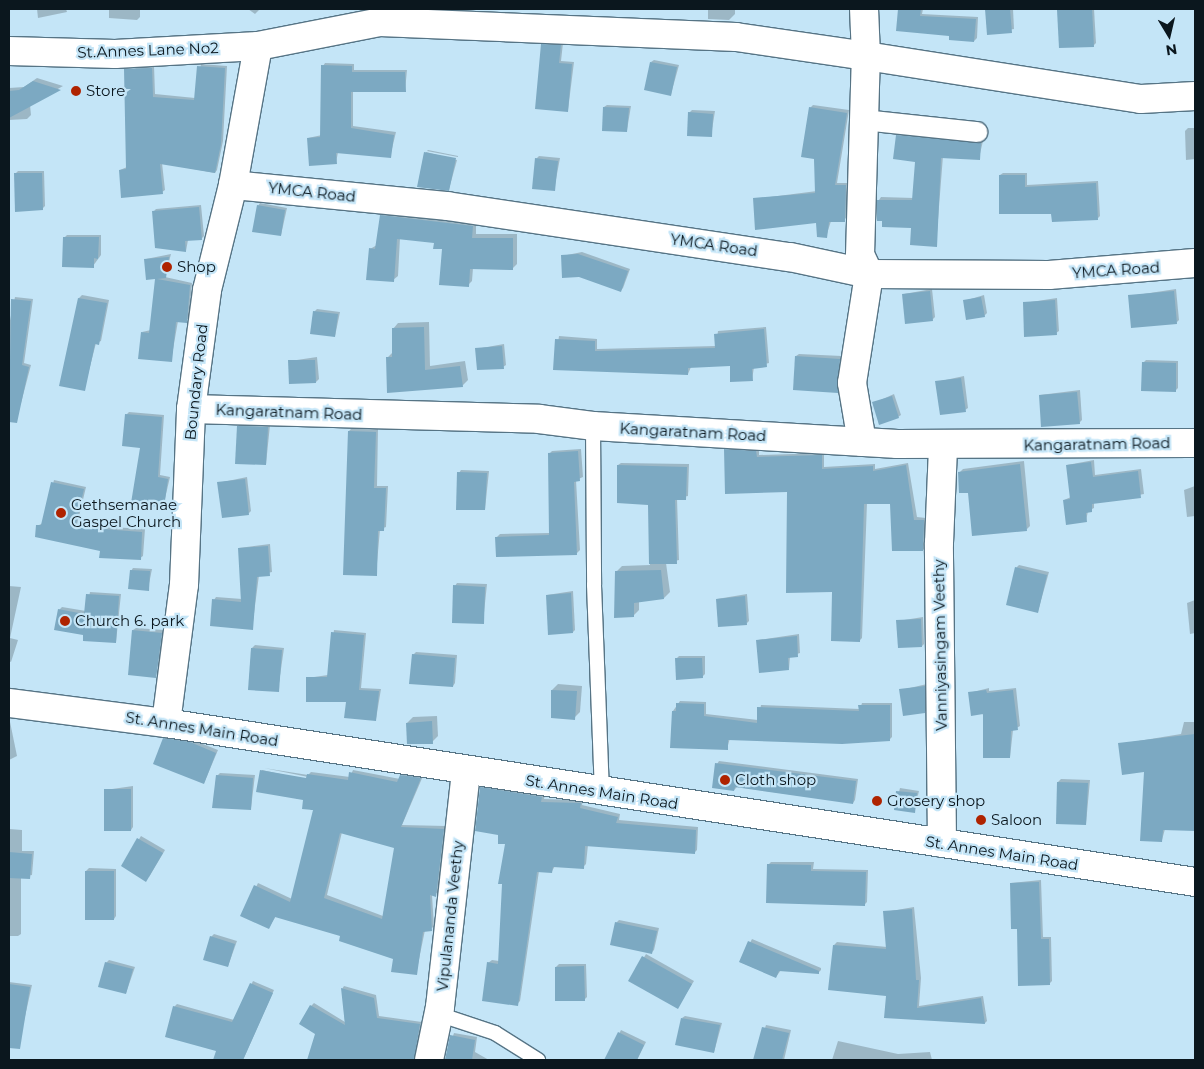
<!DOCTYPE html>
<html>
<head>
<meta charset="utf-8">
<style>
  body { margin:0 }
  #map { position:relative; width:1204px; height:1069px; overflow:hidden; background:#c4e5f7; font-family:Montserrat,sans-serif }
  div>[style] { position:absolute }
  .shadow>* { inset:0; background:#0003 }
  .building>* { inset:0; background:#7ca9c2 }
  .roads { filter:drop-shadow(1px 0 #567485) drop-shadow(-1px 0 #567485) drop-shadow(0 1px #567485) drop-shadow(0 -1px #567485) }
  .service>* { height:14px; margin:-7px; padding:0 7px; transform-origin:7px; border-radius:7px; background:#fff }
  .pedestrian>* { height:20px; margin:-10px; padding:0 10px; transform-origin:10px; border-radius:10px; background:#fff }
  .minor>* { height:28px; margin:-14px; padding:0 14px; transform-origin:14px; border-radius:14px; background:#fff }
  .tertiary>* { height:28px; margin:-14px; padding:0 14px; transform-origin:14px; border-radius:14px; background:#fff }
  .dots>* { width:14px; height:14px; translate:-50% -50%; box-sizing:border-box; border:2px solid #c4e5f7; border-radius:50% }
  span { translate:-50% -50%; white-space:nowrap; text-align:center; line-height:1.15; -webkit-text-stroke:4.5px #c4e5f7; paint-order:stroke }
  .street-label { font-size:15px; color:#0b171e }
  .poi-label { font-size:15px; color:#0b171e }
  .left { translate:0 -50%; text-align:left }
  .frame { position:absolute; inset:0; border:10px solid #0b171e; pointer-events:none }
  .north { position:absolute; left:1144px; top:10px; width:50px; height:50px; -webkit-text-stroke:4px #c4e5f7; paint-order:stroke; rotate:171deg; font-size:14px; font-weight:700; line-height:20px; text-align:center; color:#0b171e }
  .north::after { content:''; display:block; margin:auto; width:18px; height:22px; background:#0b171e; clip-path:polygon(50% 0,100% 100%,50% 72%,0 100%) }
</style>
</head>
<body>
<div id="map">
  <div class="shadow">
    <i style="clip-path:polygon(37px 9px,66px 9px,67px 12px,38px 18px)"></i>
    <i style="clip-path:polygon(109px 9px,140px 9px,140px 17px,137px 20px,109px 18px)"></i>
    <i style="clip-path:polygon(248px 9px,260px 9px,255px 14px)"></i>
    <i style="clip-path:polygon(708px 9px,735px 9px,735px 14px,729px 20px,708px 19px)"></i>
    <i style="clip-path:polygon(899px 9px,923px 9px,922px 14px,978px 17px,977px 38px,974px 41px,951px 35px,897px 30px)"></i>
    <i style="clip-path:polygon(986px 9px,1013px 9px,1014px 29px,989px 33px)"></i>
    <i style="clip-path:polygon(1061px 9px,1094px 9px,1096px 43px,1093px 46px,1058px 11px)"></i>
    <i style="clip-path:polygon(545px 42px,563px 43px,561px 61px,574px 62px,568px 110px,542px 45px)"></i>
    <i style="clip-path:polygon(654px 60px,679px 65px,671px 94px,651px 62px)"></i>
    <i style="clip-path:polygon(325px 63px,354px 64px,354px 70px,407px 70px,405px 91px,353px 91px,353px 126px,396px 132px,390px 157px,338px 152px,336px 163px,308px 138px,322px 135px,323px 66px)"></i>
    <i style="clip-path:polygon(201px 64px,227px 66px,223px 141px,217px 170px,215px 173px,162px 163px,165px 190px,162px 192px,120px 170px,127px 167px,125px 70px,154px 65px,155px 94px,195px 98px)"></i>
    <i style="clip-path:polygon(37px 78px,63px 86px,30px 105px,31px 115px,27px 119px,9px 120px,9px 88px,24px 87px)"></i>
    <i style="clip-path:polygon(607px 105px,631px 106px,627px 130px,604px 107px)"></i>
    <i style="clip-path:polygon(813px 105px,849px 110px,837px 183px,849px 183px,848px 218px,831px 221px,826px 237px,818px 221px,754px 199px,817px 191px,810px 108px)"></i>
    <i style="clip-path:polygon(692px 110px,715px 111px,711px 136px,689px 113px)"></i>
    <i style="clip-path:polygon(1188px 128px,1195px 128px,1195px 159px,1186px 160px,1185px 131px)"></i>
    <i style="clip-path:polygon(900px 133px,983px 141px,979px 158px,943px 156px,936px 245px,879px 200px,881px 197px,914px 198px,916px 161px,897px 136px)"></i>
    <i style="clip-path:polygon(428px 150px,458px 156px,458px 157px,427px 151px)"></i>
    <i style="clip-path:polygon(426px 152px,457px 160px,449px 189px,419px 186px)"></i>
    <i style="clip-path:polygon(539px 156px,560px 158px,554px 190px,536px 159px)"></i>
    <i style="clip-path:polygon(18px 171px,44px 171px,45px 206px,42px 209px,15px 174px)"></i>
    <i style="clip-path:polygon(1003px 173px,1027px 173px,1027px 185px,1098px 181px,1100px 216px,1097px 219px,1053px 213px,1000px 175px)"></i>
    <i style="clip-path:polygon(260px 203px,287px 208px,281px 235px,258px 206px)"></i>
    <i style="clip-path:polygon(201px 205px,204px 236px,201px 239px,188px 240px,186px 251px,156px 247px,153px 212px,156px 209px)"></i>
    <i style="clip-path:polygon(385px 211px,476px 222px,476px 234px,517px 234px,517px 264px,513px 268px,473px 268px,472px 281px,468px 285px,443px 248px,435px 242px,400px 238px,398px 276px,393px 280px,370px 249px,377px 245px,381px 216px)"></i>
    <i style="clip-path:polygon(67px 235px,101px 235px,101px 255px,93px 266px,64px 238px)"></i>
    <i style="clip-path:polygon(582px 252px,630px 269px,623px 288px,620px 291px,562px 256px)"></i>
    <i style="clip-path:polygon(171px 254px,165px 277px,192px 283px,189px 319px,178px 321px,171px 361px,142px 332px,151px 330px,156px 277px,146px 259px)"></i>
    <i style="clip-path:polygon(932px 289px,935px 317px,932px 320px,904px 294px)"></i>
    <i style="clip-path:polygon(1176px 289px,1179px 320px,1176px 323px,1130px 296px)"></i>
    <i style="clip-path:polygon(82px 295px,109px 300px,101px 341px,96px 343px,84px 390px,79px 298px)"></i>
    <i style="clip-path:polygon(984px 295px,987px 313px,984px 316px,964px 301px)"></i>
    <i style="clip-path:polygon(15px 297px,33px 299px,24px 363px,31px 365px,21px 403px,9px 400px,9px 325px)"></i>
    <i style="clip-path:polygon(1057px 298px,1059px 331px,1056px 333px,1024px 303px)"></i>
    <i style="clip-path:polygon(317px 309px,340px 312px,335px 336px,314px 312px)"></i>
    <i style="clip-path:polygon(429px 322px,430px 366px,465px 361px,468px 380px,462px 386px,387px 358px,393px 352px,393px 329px,398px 323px)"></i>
    <i style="clip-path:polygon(766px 327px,769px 363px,754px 367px,752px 380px,731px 364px,691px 367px,688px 374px,554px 368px,559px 336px,597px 339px,597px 349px,716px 346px,718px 331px)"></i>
    <i style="clip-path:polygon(504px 344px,506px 365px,503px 367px,476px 349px)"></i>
    <i style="clip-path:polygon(799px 354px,842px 356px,840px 389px,837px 391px,796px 356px)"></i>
    <i style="clip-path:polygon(317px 357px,319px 379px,316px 382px,290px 361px)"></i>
    <i style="clip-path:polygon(1146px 360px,1178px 361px,1178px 388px,1175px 391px,1143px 363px)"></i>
    <i style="clip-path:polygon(964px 376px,968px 408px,965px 410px,936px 382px)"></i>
    <i style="clip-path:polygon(1080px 390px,1082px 420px,1079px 423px,1040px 395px)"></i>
    <i style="clip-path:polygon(894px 394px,901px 415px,898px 417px,874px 403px)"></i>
    <i style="clip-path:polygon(129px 412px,164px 415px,160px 475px,170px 477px,163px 507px,142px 446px,126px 415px)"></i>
    <i style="clip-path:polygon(241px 424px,270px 425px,266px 464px,238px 426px)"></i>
    <i style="clip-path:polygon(352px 428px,378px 429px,377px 486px,388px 486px,386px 527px,380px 529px,376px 575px,349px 431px)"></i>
    <i style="clip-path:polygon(728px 447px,759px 449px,759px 455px,824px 453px,824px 467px,875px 464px,875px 469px,908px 463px,917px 517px,926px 518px,926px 547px,923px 550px,891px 503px,867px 503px,862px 638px,859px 641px,788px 491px,726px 450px)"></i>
    <i style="clip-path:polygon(581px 449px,583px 477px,576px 480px,580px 550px,576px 554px,496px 538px,500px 534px,550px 533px,549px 454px,552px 451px)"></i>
    <i style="clip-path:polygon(1094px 460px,1095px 475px,1141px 469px,1144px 494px,1094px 503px,1094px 508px,1088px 511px,1086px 521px,1064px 500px,1071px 497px,1067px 465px)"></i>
    <i style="clip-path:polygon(1024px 461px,1030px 526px,1026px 530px,969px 491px,959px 473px,963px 469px)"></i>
    <i style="clip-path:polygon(621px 463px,689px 464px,688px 496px,677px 498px,679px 560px,666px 563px,670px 592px,664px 598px,639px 601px,639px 610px,633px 616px,616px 572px,622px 566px,650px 565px,650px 504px,618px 465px)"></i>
    <i style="clip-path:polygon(461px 470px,489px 471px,485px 509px,459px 473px)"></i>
    <i style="clip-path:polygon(247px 477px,251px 511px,248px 514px,218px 483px)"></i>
    <i style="clip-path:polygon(54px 480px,86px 487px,77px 525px,145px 529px,143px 556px,140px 558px,101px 550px,37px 526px,43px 523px)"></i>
    <i style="clip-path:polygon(1195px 486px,1195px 516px,1187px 517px,1184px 490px)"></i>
    <i style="clip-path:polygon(270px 544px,272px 572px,259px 575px,252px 629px,214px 600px,216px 597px,242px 599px,239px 548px)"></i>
    <i style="clip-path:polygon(1019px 565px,1049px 572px,1038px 611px,1016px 568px)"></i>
    <i style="clip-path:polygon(133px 568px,152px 569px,148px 589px,131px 571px)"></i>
    <i style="clip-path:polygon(457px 583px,487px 584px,483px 622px,455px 586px)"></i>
    <i style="clip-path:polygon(9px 586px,21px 587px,10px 638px,18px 640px,11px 662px,9px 661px)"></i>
    <i style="clip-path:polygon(573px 591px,575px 630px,573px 632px,547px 595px)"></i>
    <i style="clip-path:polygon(90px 592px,121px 594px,116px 642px,84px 634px,59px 610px,62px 607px,86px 611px)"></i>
    <i style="clip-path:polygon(747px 594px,749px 621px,747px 623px,717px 599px)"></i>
    <i style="clip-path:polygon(1195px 600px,1195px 633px,1190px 634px,1187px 603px)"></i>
    <i style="clip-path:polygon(923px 617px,924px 644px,922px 646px,898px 621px)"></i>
    <i style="clip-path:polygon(136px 628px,164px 630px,156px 676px,133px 630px)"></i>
    <i style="clip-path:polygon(334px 630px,366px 633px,361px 688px,381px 689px,376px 719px,307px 678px,328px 675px)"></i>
    <i style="clip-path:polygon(799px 634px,800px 653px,790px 656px,789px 669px,758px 640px)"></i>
    <i style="clip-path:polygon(255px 645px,284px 648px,278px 690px,252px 648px)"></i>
    <i style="clip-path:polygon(416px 652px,457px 655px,455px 683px,453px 686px,413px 655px)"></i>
    <i style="clip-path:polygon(679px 656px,705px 656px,705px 674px,702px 677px,676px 659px)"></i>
    <i style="clip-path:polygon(558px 684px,582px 686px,580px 712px,574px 718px,552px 690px)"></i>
    <i style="clip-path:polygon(927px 684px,927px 710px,924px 712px,901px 690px)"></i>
    <i style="clip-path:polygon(989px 688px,989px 691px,1016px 688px,1020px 726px,1013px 730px,1010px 757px,969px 693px)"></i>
    <i style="clip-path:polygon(680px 701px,706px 702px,706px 714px,758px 720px,761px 705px,860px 709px,862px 703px,892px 703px,892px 737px,889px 740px,730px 738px,727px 749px,673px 711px)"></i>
    <i style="clip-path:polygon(437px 716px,438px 736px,432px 742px,407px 723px,413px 717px)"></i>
    <i style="clip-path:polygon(9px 717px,17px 756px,9px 760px)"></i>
    <i style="clip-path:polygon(1184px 722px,1195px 722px,1195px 830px,1165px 829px,1162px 840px,1145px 771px,1120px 744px,1181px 734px)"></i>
    <i style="clip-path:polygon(167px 736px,193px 740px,218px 750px,204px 783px,165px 739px)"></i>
    <i style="clip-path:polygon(719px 761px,858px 779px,855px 800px,853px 803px,737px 787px,734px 790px,717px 764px)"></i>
    <i style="clip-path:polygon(evenodd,264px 768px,308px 775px,311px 772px,350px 777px,353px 770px,400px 779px,404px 773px,423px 776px,402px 825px,446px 826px,439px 892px,432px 895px,434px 927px,425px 930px,416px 974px,393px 971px,394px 958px,340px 940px,342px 935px,276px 916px,269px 927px,242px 915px,258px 883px,292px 899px,314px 809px,304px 808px,305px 799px,258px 791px,262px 770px,312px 781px,313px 778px,264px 768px,342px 832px,396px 847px,383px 916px,327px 895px,342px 832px)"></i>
    <i style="clip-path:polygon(220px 773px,255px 775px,251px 808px,217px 776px)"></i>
    <i style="clip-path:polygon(1061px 779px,1090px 780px,1086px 824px,1058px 782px)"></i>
    <i style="clip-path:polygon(484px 785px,545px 794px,544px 799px,583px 800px,582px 805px,620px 814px,619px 820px,698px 827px,697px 850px,694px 853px,588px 845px,586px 864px,583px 867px,555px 866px,552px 871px,539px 871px,520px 1001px,517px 1004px,488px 963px,492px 960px,499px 961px,507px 843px,499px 834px,481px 788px)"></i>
    <i style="clip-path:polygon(133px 786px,133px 827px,131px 830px,105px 790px)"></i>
    <i style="clip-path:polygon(900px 788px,919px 791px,914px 812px,895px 809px)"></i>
    <i style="clip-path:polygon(9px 829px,22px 830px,22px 851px,34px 851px,32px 875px,21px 877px,21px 934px,18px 936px,9px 936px)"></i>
    <i style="clip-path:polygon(141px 836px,165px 850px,149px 877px,122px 866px)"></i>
    <i style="clip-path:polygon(771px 862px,814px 862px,813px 869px,868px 870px,867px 902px,864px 905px,768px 865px)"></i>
    <i style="clip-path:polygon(89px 868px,116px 869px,116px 916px,114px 919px,86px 871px)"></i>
    <i style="clip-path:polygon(1041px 880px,1043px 937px,1051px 937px,1052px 981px,1049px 984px,1018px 928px,1011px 883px)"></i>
    <i style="clip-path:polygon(914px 907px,921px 978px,919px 1006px,983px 996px,987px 1021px,985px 1023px,886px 1017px,887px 995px,834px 945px,837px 942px,887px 947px,885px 912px)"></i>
    <i style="clip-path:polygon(619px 920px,659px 928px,654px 950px,652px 952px,616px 923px)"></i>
    <i style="clip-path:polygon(214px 934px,237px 941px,228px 966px,211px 937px)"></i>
    <i style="clip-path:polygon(752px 939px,821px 968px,821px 970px,818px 973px,781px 970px,776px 977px,740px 962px)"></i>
    <i style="clip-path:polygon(646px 954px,694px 981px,678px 1007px,630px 981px)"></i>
    <i style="clip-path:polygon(109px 960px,135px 967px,126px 993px,106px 963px)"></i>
    <i style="clip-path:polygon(559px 964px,586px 964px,587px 997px,584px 1000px,556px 967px)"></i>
    <i style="clip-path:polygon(253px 981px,274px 990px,243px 1060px,214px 1059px,218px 1050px,174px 1007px,177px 1004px,234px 1020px)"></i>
    <i style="clip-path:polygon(9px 982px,32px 985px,24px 1021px,9px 1019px)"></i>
    <i style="clip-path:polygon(344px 986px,376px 995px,379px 1016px,422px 1022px,417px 1060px,308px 1060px,317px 1034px,311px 1006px,314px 1003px,345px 1022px,342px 989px)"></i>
    <i style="clip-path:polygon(685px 1016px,722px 1023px,714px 1052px,682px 1018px)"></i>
    <i style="clip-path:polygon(766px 1025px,791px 1030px,784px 1060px,755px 1060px)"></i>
    <i style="clip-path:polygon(621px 1030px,646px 1042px,637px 1060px,606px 1060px)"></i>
    <i style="clip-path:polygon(454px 1033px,477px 1037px,475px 1052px,489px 1060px,445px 1060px)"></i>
    <i style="clip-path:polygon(838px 1041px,898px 1054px,930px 1052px,932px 1060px,832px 1060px)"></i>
  </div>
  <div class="building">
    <i style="clip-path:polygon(898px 9px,921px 9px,920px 16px,976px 19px,974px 42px,949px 40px,949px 36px,896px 31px)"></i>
    <i style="clip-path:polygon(985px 9px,1010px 9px,1012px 33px,987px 35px)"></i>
    <i style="clip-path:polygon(1092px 9px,1094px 47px,1059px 48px,1057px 10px)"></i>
    <i style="clip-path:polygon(541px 44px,561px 45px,559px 63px,572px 64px,568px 112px,535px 109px)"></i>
    <i style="clip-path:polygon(650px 62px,677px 67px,671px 96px,644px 90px)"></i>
    <i style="clip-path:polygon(321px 65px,352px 66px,352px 72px,405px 72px,406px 92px,351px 92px,351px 128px,394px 135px,391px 158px,336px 153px,337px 164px,309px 166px,307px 138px,320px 137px)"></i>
    <i style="clip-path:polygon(197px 66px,225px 68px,221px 144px,215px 173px,160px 164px,163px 194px,121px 198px,119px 170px,126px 169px,124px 69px,152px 68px,153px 97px,194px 100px)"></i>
    <i style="clip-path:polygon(33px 81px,61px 90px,9px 118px,9px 91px,19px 90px)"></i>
    <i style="clip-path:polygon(603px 107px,629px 108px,627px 132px,602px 131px)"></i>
    <i style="clip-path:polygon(809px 107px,847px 113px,835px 185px,846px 185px,845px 222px,829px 222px,827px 238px,817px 237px,816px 223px,755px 230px,753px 198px,815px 193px,814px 159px,801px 157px)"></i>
    <i style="clip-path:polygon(688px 112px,713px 114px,712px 137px,687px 136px)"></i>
    <i style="clip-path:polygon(896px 135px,981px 143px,980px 160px,941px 158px,937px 247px,910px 245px,911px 228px,882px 227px,882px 221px,877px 221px,877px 200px,912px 200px,915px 162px,893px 159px)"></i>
    <i style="clip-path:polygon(424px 152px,456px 158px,449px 191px,417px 187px)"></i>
    <i style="clip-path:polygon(535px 158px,558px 161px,555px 191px,532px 189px)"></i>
    <i style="clip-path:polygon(14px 173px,42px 173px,43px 210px,15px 212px)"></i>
    <i style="clip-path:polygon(999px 175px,1025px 175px,1025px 187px,1096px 183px,1098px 220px,1052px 222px,1051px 214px,999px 214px)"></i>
    <i style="clip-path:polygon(257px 205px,285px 210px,281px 236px,252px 232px)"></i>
    <i style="clip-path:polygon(199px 207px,202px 240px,185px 241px,186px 252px,155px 248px,152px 211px)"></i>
    <i style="clip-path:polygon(380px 215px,473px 226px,472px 238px,513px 238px,513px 270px,470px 269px,469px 287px,439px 285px,442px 249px,433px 249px,434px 243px,397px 239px,394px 282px,366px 280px,369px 248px,375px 249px)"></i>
    <i style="clip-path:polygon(63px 237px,99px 237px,98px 259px,94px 258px,94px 268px,62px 267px)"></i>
    <i style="clip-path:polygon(578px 254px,628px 271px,621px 292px,579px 277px,562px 278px,561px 255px)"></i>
    <i style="clip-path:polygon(169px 257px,166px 278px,157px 279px,190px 285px,187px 323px,176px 322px,172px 362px,138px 359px,141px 332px,149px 333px,155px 279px,146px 280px,144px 259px)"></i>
    <i style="clip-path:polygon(930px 291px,933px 321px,905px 324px,902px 294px)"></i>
    <i style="clip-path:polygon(1174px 291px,1177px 324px,1131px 328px,1128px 295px)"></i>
    <i style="clip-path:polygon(981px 297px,985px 317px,966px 320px,963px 300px)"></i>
    <i style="clip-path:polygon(78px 298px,107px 303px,99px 345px,95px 344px,85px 391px,59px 386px)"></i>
    <i style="clip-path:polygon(11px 299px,31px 301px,22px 365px,29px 367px,17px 423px,9px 422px)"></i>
    <i style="clip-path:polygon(1055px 300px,1057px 335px,1024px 337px,1023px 302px)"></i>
    <i style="clip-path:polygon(313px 311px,338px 314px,335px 337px,310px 334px)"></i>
    <i style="clip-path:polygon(424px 327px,425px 370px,460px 366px,463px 387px,387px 393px,386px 357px,392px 357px,392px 328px)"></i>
    <i style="clip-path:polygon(764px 329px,767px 367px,752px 369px,753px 381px,730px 382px,730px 366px,688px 368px,688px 375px,553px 370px,555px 339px,595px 341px,595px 351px,715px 348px,714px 334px)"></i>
    <i style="clip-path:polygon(502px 346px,504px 369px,477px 370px,475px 348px)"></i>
    <i style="clip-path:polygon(795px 356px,840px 359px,838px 393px,793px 390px)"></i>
    <i style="clip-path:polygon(288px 360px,315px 360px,316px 383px,289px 384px)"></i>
    <i style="clip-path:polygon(1142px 362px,1176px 363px,1176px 392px,1141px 391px)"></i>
    <i style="clip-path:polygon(961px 378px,966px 412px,940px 415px,935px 381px)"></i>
    <i style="clip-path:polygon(1077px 392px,1080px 424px,1041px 427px,1039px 395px)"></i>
    <i style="clip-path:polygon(892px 396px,899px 418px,879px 425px,872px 402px)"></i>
    <i style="clip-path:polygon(125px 414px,162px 417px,158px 477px,168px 479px,164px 508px,131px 503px,140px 448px,122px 446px)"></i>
    <i style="clip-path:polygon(237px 426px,268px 427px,266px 465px,235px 464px)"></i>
    <i style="clip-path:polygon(348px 431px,376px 432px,374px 488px,386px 488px,384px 531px,378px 531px,377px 576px,343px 575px)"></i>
    <i style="clip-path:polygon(724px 449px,756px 451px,757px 457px,822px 455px,822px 469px,873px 466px,873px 471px,906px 465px,914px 520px,924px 520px,923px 551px,892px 551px,890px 504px,864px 504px,860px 642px,831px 641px,832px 592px,786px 593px,787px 492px,725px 494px)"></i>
    <i style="clip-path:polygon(578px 451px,580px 481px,574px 482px,577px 555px,496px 557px,495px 537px,549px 535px,548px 453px)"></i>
    <i style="clip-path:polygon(1091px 462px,1093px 477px,1138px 471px,1141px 498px,1092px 504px,1092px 512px,1086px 513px,1087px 522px,1066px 525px,1063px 500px,1070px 499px,1066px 465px)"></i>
    <i style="clip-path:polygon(1020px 464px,1027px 531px,972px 536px,968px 493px,959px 493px,958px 472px)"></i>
    <i style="clip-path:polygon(617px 465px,687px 467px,686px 500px,675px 500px,677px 564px,649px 564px,648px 505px,617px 503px)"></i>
    <i style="clip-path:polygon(457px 472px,487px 473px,485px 510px,456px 510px)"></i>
    <i style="clip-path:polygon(245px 479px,249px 515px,222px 518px,217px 482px)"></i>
    <i style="clip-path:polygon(51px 482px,84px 489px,75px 527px,142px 532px,141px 560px,99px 558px,100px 551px,35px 537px,36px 525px,41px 525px)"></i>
    <i style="clip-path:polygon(268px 546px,270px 576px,257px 577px,253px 630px,210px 626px,212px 599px,241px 602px,238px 548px)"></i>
    <i style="clip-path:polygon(1015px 567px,1047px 575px,1038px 613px,1006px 605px)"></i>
    <i style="clip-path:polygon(130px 570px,150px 571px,149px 591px,128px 589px)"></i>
    <i style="clip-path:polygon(661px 570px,664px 599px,634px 603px,634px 617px,614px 618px,615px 571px)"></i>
    <i style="clip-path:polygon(453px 585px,485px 587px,484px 624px,452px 623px)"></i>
    <i style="clip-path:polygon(571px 593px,573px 633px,548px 635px,546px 595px)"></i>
    <i style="clip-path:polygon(86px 594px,119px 596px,116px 643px,83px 641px,83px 635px,54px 630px,58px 609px,84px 614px)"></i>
    <i style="clip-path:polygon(745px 596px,747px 625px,718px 627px,716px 599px)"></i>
    <i style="clip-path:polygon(921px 619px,922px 647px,898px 648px,896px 620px)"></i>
    <i style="clip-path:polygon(132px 630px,162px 633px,156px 678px,128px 675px)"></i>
    <i style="clip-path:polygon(331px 632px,364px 635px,359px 690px,379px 691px,376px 721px,344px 718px,346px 702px,306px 702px,306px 677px,327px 677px)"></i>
    <i style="clip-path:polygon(797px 636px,798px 657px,788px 658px,789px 670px,759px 673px,756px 640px)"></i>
    <i style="clip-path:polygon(251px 648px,282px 650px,279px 692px,248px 690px)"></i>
    <i style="clip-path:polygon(412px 654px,455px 658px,453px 687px,409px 684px)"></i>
    <i style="clip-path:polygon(675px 658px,702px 658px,703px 678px,676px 680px)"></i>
    <i style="clip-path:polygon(925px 686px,925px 713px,903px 716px,899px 689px)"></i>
    <i style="clip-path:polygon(551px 690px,577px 691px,575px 720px,551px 718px)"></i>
    <i style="clip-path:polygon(986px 690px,987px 693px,1013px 690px,1018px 730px,1011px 731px,1010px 758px,983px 758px,983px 714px,971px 716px,968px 692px)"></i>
    <i style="clip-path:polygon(676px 703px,704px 704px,704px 716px,757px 723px,757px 707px,859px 711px,858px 705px,890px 705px,890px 741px,842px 744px,728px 740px,728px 750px,670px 748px,672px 711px,676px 711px)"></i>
    <i style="clip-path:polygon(432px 721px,433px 744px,407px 744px,406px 723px)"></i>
    <i style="clip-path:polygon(1195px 734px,1195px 831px,1163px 830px,1162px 842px,1140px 841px,1144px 772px,1122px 775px,1118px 743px)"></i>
    <i style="clip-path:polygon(163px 738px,190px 742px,216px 753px,204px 784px,153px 764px)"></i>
    <i style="clip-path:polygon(715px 763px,856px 781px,853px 804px,735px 787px,734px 791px,712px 788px)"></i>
    <i style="clip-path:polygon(evenodd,260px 770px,306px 778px,307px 774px,348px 780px,349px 772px,397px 782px,400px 775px,421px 778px,401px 827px,444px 829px,436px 897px,430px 895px,432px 931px,423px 932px,417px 975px,391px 972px,393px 959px,339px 941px,340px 936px,275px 917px,269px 929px,240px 916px,254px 885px,290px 902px,313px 810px,302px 809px,303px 800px,256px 792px,260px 770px,340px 833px,394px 848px,382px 919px,324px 898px,340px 833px)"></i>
    <i style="clip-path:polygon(216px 775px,253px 778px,251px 810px,212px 808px)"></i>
    <i style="clip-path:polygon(1057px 782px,1088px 783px,1086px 825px,1056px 824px)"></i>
    <i style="clip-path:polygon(480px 787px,542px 797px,541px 802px,581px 803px,580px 808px,618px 817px,616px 823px,696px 830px,695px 854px,585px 846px,584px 869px,553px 867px,552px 873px,537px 872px,518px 1006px,482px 1001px,487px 962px,498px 964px,502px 884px,498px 884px,505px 844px,498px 844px,498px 835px,475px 831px)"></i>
    <i style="clip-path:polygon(104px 789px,131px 789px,131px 831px,104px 831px)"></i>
    <i style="clip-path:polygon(896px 791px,917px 793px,915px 813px,894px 810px)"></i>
    <i style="clip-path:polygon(137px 838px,163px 853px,146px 882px,121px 866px)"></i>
    <i style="clip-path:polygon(9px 852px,32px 854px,30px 879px,9px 878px)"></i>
    <i style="clip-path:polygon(767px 864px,811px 865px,811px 871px,866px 872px,865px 906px,766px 903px)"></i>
    <i style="clip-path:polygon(85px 871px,114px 871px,114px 920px,85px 920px)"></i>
    <i style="clip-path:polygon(1039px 882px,1041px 939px,1049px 939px,1050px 985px,1018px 986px,1017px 929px,1011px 929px,1010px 883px)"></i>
    <i style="clip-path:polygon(912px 909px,916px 980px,919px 980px,917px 1008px,981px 998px,985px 1024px,884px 1018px,886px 996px,828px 990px,833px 945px,886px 949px,883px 911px)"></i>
    <i style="clip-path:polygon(615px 922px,657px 931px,652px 954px,610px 945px)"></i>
    <i style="clip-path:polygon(210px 936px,235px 944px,228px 967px,203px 960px)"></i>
    <i style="clip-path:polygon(748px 941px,819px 971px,819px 974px,779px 971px,776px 978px,739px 962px)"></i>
    <i style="clip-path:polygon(642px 956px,692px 984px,678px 1009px,628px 981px)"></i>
    <i style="clip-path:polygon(105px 962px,133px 969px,126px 994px,98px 987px)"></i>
    <i style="clip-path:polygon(584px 966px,585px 1001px,555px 1001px,555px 967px)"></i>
    <i style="clip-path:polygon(250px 983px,273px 993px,243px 1060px,213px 1060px,216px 1051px,165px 1037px,173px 1006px,232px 1022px)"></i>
    <i style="clip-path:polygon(9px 984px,30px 987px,20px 1049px,9px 1048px)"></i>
    <i style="clip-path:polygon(341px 988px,374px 998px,377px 1018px,420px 1024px,414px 1060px,307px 1060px,315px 1034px,299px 1024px,310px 1005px,345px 1025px)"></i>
    <i style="clip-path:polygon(681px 1018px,720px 1025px,714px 1053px,675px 1045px)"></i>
    <i style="clip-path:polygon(762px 1027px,789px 1033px,782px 1060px,753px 1060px)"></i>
    <i style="clip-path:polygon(618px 1032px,644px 1045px,637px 1060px,604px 1060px)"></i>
    <i style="clip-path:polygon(450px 1035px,475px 1040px,472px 1060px,445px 1060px)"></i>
  </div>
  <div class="roads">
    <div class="service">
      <i style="left:593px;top:426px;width:159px;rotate:89.6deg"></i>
      <i style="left:594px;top:585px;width:206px;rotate:87.8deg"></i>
      <i style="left:438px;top:1014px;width:60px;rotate:18.4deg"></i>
      <i style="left:495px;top:1033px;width:51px;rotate:32.1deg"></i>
    </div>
    <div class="pedestrian">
      <i style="left:864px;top:120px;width:114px;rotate:6.1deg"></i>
    </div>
    <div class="minor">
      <i style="left:9px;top:51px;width:106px;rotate:1.6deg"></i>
      <i style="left:115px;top:54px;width:143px;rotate:-3.2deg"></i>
      <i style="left:258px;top:46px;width:124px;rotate:-11.1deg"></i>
      <i style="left:380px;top:22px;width:356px;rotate:2.4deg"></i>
      <i style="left:736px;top:37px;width:131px;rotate:8.3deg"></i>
      <i style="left:866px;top:56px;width:47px;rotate:-92.4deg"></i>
      <i style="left:233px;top:185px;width:215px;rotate:5.6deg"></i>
      <i style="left:447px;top:206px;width:347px;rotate:8.5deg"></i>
      <i style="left:790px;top:257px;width:81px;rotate:12.1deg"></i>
      <i style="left:869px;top:274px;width:180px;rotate:0.3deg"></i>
      <i style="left:1049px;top:275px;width:146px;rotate:-4.7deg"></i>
      <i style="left:191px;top:409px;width:348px;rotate:1.6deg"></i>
      <i style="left:539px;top:419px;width:54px;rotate:7.4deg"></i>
      <i style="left:593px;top:426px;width:305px;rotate:3.4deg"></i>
      <i style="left:897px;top:444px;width:298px;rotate:-0.2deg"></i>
      <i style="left:862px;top:442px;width:60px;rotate:-99.6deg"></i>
      <i style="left:852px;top:383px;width:110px;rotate:-81.1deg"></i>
      <i style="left:869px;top:274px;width:21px;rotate:-115deg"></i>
      <i style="left:860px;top:255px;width:199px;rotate:-88.3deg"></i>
      <i style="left:866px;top:56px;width:278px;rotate:8.9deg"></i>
      <i style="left:1141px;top:99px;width:54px;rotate:-3.2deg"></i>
      <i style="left:166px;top:723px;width:139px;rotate:-82.6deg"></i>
      <i style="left:184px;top:585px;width:176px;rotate:-87.7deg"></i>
      <i style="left:191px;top:409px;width:120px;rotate:-82.3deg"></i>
      <i style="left:207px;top:290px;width:108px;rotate:-76.1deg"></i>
      <i style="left:233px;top:185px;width:141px;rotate:-79.8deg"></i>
      <i style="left:942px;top:843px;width:300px;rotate:-90.6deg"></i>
      <i style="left:939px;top:543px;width:97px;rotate:-87.6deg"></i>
      <i style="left:429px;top:1060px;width:54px;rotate:-78.3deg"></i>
      <i style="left:440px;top:1007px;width:237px;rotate:-83.7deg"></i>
    </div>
    <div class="tertiary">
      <i style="left:9px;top:703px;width:158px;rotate:7.3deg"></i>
      <i style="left:166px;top:723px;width:1041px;rotate:8.78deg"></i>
    </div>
  </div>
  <div class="dots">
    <i style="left:76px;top:91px;background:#af2300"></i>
    <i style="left:167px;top:267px;background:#af2300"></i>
    <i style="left:61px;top:513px;background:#af2300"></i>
    <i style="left:65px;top:621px;background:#af2300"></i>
    <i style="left:725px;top:780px;background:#af2300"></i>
    <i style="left:877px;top:801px;background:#af2300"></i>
    <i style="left:981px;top:820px;background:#af2300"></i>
  </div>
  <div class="street-label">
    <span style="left:148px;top:50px;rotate:-2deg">St.Annes Lane No2</span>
    <span style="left:312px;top:192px;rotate:6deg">YMCA Road</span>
    <span style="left:714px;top:245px;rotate:8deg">YMCA Road</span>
    <span style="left:1116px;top:270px;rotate:-4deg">YMCA Road</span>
    <span style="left:196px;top:382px;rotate:-84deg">Boundary Road</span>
    <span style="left:289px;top:412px;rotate:2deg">Kangaratnam Road</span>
    <span style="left:693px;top:432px;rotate:3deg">Kangaratnam Road</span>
    <span style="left:1097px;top:444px;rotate:-1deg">Kangaratnam Road</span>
    <span style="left:940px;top:645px;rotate:-91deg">Vanniyasingam Veethy</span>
    <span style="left:202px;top:729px;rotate:9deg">St. Annes Main Road</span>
    <span style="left:602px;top:792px;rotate:9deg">St. Annes Main Road</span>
    <span style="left:1002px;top:853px;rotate:9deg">St. Annes Main Road</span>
    <span style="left:450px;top:916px;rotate:-84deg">Vipulananda Veethy</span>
  </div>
  <div class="poi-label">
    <span class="left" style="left:86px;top:91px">Store</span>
    <span class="left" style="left:177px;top:267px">Shop</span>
    <span class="left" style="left:71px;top:513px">Gethsemanae<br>Gaspel Church</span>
    <span class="left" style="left:75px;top:621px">Church 6. park</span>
    <span class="left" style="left:735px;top:780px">Cloth shop</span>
    <span class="left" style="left:887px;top:801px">Grosery shop</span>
    <span class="left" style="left:991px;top:820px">Saloon</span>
  </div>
  <div class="frame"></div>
  <div class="north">N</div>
</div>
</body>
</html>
